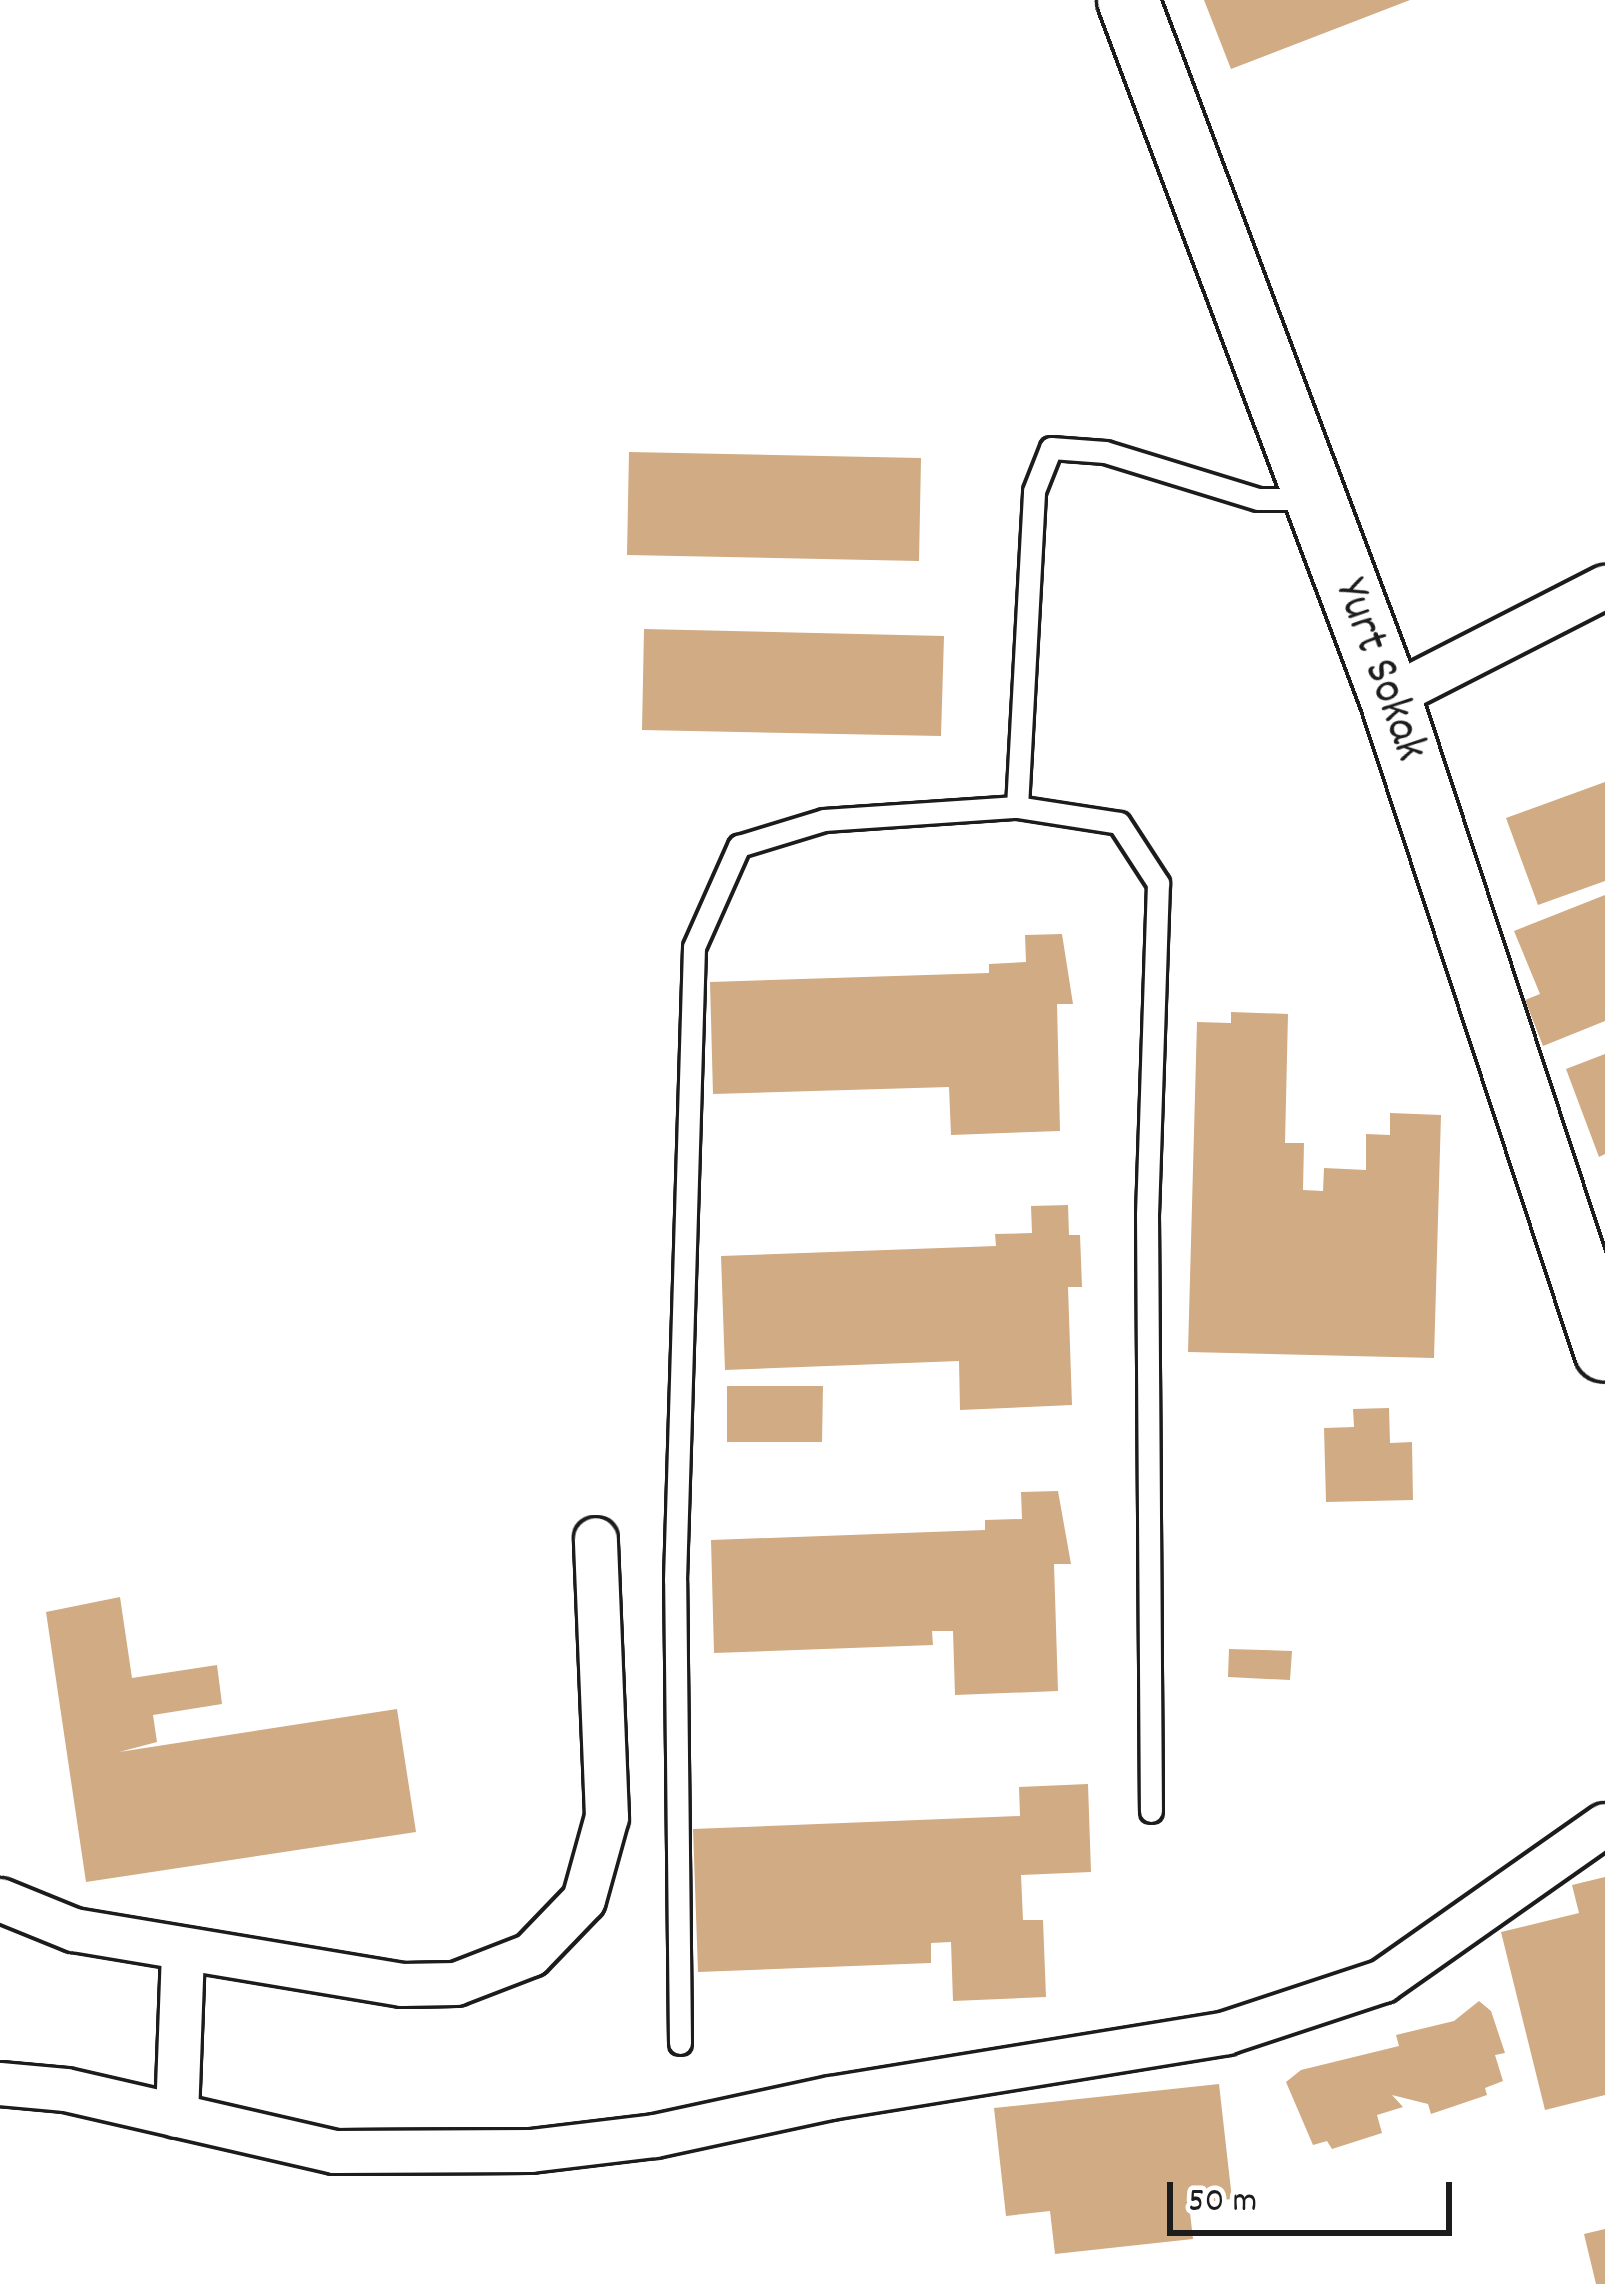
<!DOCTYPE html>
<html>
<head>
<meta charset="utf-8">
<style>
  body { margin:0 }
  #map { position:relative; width:1605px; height:2284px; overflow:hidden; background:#fff; font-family:Dekko,sans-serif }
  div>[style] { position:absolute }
  .building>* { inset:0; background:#d1ab83 }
  .roads { filter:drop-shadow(3px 0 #1c1c1c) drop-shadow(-3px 0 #1c1c1c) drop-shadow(0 3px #1c1c1c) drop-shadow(0 -3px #1c1c1c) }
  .lane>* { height:21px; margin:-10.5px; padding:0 10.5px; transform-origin:10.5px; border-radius:10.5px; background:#fff }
  .street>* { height:42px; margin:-21px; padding:0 21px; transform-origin:21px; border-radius:21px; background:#fff }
  .secondary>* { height:60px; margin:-30px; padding:0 30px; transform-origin:30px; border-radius:30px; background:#fff }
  span { translate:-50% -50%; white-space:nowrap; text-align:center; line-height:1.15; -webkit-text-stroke:10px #fff; paint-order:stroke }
  .street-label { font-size:48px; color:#1c1c1c }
  .scale { position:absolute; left:1167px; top:2182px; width:285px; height:54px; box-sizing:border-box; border:6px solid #1c1c1c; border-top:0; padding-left:15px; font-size:36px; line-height:42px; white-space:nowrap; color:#1c1c1c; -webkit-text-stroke:9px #fff; paint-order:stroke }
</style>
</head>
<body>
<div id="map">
  <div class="building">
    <i style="clip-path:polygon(1204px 0,1410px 0,1231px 69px)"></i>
    <i style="clip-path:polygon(629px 452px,921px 458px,919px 561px,627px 555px)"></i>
    <i style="clip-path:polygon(644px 629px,944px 636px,941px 736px,642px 730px)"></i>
    <i style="clip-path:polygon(1605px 782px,1605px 881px,1538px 905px,1506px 818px)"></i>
    <i style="clip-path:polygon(1605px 895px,1605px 1021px,1543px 1046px,1525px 1000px,1540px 994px,1514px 931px)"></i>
    <i style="clip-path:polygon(1062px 934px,1073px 1004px,1057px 1004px,1060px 1131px,951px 1135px,949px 1087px,713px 1094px,710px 982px,989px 973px,989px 964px,1026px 962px,1025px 935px)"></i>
    <i style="clip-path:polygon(1231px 1012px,1288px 1014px,1285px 1143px,1304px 1143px,1303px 1190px,1323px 1191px,1324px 1168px,1366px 1170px,1366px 1134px,1390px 1135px,1390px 1113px,1441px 1115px,1434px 1358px,1188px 1352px,1197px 1022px,1231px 1023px)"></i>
    <i style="clip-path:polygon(1605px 1054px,1605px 1154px,1599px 1157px,1566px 1069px)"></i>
    <i style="clip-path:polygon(1068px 1205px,1069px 1235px,1080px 1235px,1082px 1287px,1068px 1287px,1072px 1405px,960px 1410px,959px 1361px,725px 1370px,721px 1256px,996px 1246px,995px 1234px,1032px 1233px,1031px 1206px)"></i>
    <i style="clip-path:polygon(727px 1386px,823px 1386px,822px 1442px,727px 1442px)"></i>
    <i style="clip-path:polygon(1389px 1408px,1390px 1443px,1412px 1442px,1413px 1500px,1326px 1502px,1324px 1428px,1354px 1427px,1353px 1409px)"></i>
    <i style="clip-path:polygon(1058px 1491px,1071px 1564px,1054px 1564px,1058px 1691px,955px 1695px,953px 1631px,932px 1631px,933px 1645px,714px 1653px,711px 1540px,985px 1530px,985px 1520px,1022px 1519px,1021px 1492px)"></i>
    <i style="clip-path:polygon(120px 1597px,132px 1678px,217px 1665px,222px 1704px,153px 1715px,157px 1742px,119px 1752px,397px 1709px,416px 1832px,86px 1882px,46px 1612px)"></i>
    <i style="clip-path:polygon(1229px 1649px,1292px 1651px,1290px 1680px,1228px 1677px)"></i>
    <i style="clip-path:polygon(1088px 1784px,1091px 1872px,1021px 1875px,1023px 1920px,1043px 1920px,1046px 1997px,953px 2001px,951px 1942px,931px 1943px,931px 1963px,698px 1972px,693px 1829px,1020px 1816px,1019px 1787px)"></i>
    <i style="clip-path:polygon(1605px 1877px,1605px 2095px,1545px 2110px,1501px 1932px,1579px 1913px,1572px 1885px)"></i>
    <i style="clip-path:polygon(1479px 2001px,1491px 2011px,1505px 2053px,1495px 2055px,1503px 2081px,1485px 2088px,1487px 2095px,1431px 2114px,1428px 2104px,1392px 2095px,1403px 2107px,1377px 2115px,1382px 2133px,1332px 2149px,1327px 2141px,1313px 2145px,1286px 2082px,1301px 2070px,1399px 2046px,1396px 2035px,1454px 2021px)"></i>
    <i style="clip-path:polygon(1219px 2084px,1232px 2199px,1189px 2204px,1193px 2239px,1055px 2254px,1050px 2211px,1006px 2216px,994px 2108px)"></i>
    <i style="clip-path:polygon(1605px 2229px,1605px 2284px,1596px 2284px,1584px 2234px)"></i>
  </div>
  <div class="roads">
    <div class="lane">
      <i style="left:1017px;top:807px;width:316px;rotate:-86.9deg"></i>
      <i style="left:1034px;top:491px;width:46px;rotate:-68.4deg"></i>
      <i style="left:1051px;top:448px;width:54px;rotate:4.2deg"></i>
      <i style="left:1105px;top:452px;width:160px;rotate:17.1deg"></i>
      <i style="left:1258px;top:499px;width:51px"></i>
      <i style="left:680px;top:2043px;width:463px;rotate:-90.6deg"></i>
      <i style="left:675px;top:1580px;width:633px;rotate:-88.28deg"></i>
      <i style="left:694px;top:947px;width:111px;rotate:-66deg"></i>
      <i style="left:739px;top:846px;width:89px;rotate:-17deg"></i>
      <i style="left:824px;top:820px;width:193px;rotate:-3.9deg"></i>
      <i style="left:1017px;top:807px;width:103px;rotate:8.9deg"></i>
      <i style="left:1119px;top:823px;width:72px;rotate:57deg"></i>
      <i style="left:1158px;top:883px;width:331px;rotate:91.9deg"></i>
      <i style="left:1147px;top:1214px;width:597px;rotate:89.62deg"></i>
    </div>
    <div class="street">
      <i style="left:1390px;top:697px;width:242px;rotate:-27.1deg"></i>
      <i style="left:0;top:1900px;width:80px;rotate:22.1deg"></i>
      <i style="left:74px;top:1930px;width:333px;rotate:9.5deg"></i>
      <i style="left:402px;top:1985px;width:54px;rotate:-1.1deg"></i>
      <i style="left:456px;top:1984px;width:80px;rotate:-21.1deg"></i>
      <i style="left:531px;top:1955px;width:76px;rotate:-46.1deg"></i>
      <i style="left:584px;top:1900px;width:86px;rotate:-74.5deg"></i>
      <i style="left:607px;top:1817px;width:278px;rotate:-92.3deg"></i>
      <i style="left:0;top:2084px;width:66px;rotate:5.2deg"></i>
      <i style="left:66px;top:2090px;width:276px;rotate:13deg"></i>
      <i style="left:335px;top:2152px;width:196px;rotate:-0.3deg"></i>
      <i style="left:531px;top:2151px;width:125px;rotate:-6.9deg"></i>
      <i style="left:655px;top:2136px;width:180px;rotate:-12.2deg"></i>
      <i style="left:831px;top:2098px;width:400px;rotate:-9.3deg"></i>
      <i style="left:1226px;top:2033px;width:165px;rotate:-18.3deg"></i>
      <i style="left:1383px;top:1981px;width:271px;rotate:-35.1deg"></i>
      <i style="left:177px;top:2116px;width:167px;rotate:-87.9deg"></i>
    </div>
    <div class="secondary">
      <i style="left:1128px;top:0;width:745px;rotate:69.4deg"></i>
      <i style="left:1390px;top:697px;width:688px;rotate:71.8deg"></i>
    </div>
  </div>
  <div class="street-label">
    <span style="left:1378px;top:671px;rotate:70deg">Yurt Sokak</span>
  </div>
  <div class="scale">50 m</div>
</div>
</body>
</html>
